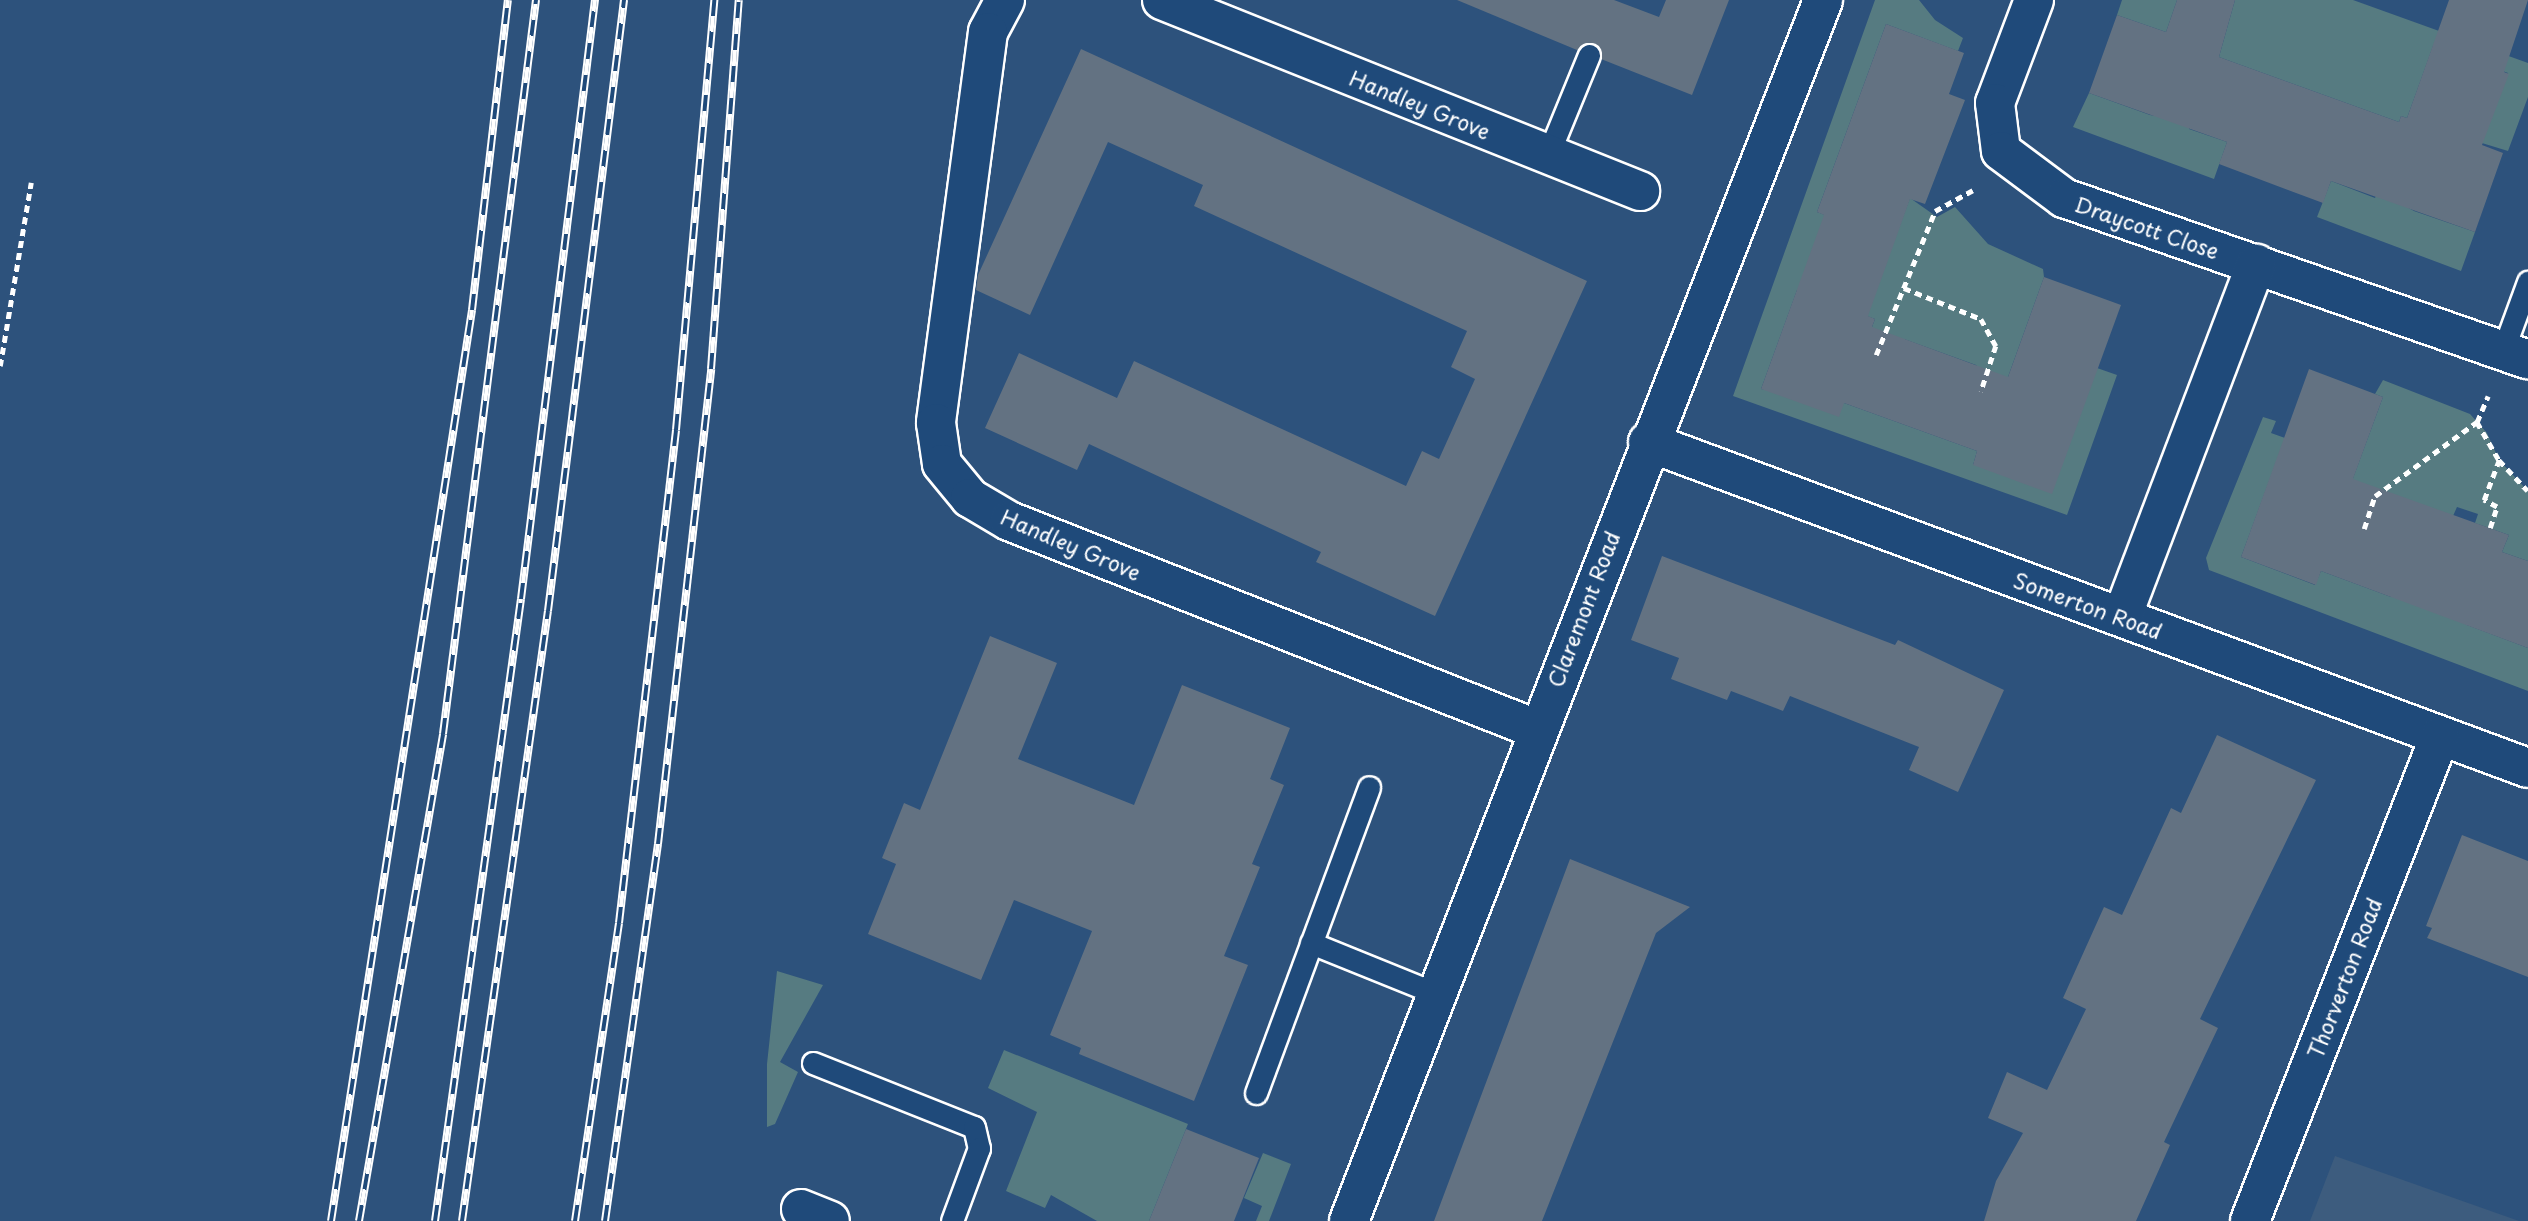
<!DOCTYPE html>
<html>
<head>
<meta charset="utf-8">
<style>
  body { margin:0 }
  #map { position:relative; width:2528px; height:1221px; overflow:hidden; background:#2d527c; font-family:"Playpen Sans",sans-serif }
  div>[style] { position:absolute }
  .built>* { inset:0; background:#3d5c7e }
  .green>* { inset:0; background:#567b81 }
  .building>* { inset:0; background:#637282 }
  .path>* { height:4.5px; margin-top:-2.25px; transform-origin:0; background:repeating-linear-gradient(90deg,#fff 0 7px,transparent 0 12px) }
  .roads { filter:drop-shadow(2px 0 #fff) drop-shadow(-2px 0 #fff) drop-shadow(0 2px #fff) drop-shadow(0 -2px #fff) }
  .lane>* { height:21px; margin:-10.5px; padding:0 10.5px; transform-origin:10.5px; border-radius:10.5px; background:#1f4a7a }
  .street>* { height:38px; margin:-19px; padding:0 19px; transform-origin:19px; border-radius:19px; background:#1f4a7a }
  .secondary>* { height:38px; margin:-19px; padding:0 19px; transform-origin:19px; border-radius:19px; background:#1f4a7a }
  .rail>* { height:8px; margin-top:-4px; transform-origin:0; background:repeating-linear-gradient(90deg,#1f4a7a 0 16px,#fff 0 32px); box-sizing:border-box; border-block:2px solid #fff }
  span { translate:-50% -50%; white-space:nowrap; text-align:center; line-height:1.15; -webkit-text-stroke:5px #1f4a7a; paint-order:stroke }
  .street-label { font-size:21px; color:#fff }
</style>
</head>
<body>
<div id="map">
  <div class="built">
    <i style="clip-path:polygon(2335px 1156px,2519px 1221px,2310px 1221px)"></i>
  </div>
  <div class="green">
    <i style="clip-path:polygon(1875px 0,1919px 0,1935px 20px,1963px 38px,1958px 51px,1886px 24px,1817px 212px,1894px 241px,1910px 198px,1937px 217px,1955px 207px,1988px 244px,2043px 269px,2044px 277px,2000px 399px,1976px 365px,1904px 339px,1863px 351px,1875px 319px,1797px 290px,1761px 389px,1844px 403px,1977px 451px,1973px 465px,2097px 368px,2117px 375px,2067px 515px,1733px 396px)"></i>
    <i style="clip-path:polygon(2122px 0,2177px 0,2166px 32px,2117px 15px)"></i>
    <i style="clip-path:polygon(2235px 0,2353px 0,2528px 63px,2528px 97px,2508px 151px,2459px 136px,2508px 73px,2433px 46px,2407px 118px,2401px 116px,2399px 122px,2219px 57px)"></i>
    <i style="clip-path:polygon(2089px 93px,2150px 115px,2190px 122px,2189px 129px,2227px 142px,2214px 179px,2073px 127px)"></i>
    <i style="clip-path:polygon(2331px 181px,2375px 198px,2378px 191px,2414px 211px,2475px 232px,2461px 271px,2317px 217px)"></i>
    <i style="clip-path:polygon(2383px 380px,2470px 414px,2487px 433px,2499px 460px,2528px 491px,2528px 561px,2502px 552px,2509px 535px,2475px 523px,2478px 514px,2457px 507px,2453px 516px,2338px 519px,2383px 397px,2375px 394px)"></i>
    <i style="clip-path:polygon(2263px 417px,2276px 421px,2271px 433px,2285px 438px,2241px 557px,2315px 585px,2321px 571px,2391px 597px,2396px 582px,2467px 625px,2528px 648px,2528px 691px,2209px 570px,2206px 558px)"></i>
    <i style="clip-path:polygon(777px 971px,823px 985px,780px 1062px,798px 1072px,775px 1124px,767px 1127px,767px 1064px)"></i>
    <i style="clip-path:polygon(1004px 1050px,1188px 1124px,1149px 1221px,1097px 1221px,1051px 1195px,1045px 1208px,1006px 1191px,1037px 1112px,988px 1088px)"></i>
    <i style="clip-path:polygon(1263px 1153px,1291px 1164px,1269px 1221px,1256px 1221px,1262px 1206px,1244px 1198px)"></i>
  </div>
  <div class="building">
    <i style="clip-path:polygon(1457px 0,1614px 0,1659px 17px,1666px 0,1729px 0,1692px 95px,1601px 59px,1600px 48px,1593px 43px,1577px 50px)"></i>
    <i style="clip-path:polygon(2177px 0,2235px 0,2219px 57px,2399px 122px,2401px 116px,2407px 118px,2449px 0,2528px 0,2504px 72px,2509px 74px,2482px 145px,2503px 153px,2475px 232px,2331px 181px,2323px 203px,2219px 164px,2227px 142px,2089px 93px,2117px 15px,2166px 32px)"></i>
    <i style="clip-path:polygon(1886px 24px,1964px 53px,1949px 94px,1965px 100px,1925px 204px,1910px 199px,1868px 316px,1875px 319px,1872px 327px,2008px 377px,2044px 277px,2121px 305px,2052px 494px,1973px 465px,1977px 451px,1844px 403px,1839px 417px,1761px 389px,1824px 215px,1817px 212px)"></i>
    <i style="clip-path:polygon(1081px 49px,1587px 281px,1435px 616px,1316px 562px,1321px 552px,1089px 444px,1077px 470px,985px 428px,1019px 353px,1117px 398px,1134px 361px,1406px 486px,1422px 451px,1439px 459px,1475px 379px,1451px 367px,1467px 331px,1194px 206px,1203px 185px,1108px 142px,1030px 315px,976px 290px,978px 275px)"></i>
    <i style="clip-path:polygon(2309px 369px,2383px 397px,2353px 479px,2509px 535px,2502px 552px,2528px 561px,2528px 648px,2321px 571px,2316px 585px,2241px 557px)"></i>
    <i style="clip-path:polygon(1662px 556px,1895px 645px,1898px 640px,2004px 690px,1958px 792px,1909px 770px,1919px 747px,1790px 696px,1783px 711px,1731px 691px,1727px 700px,1671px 679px,1679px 658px,1631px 640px)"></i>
    <i style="clip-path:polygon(990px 636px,1057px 663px,1018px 759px,1134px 805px,1182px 685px,1290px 728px,1270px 779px,1284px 785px,1252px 864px,1260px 867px,1224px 956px,1248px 965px,1194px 1101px,1079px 1054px,1081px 1048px,1050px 1035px,1092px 931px,1014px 900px,981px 980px,868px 934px,896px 864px,882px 858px,904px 803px,920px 810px)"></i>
    <i style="clip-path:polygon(2217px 735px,2316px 780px,2200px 1019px,2218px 1028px,2164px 1142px,2170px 1145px,2136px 1221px,1984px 1221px,1996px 1181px,2023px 1133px,1988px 1118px,2007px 1072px,2047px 1090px,2086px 1009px,2063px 998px,2104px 907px,2122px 915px,2171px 808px,2181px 813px)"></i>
    <i style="clip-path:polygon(2462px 835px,2528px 861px,2528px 977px,2427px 938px,2432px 928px,2426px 926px)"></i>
    <i style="clip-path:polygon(1570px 859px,1690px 907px,1656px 933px,1542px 1221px,1434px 1221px)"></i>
    <i style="clip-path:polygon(1186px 1129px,1259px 1158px,1234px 1221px,1149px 1221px)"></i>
  </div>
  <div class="path">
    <i style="left:1904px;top:288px;width:83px;rotate:21.9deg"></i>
    <i style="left:1981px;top:319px;width:31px;rotate:61deg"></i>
    <i style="left:1996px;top:346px;width:48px;rotate:108.1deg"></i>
    <i style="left:1876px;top:355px;width:156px;rotate:-67.7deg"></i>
    <i style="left:1935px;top:211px;width:43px;rotate:-28.9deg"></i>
    <i style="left:0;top:366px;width:186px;rotate:-80.4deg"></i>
    <i style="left:2477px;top:422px;width:44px;rotate:59.9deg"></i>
    <i style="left:2499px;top:460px;width:42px;rotate:46.9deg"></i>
    <i style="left:2490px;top:528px;width:22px;rotate:-72deg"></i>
    <i style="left:2497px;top:507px;width:15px;rotate:-152deg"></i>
    <i style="left:2484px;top:500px;width:43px;rotate:-69.4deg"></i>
    <i style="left:2364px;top:529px;width:35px;rotate:-72deg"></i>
    <i style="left:2375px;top:496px;width:126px;rotate:-36deg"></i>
    <i style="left:2477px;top:422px;width:28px;rotate:-67deg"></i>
  </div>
  <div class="roads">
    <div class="lane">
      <i style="left:1548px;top:155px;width:108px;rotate:-67.7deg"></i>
      <i style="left:2502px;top:353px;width:76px;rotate:-69.9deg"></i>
      <i style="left:1311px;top:943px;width:134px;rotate:22deg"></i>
      <i style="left:813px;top:1063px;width:173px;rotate:21.7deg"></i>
      <i style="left:974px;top:1127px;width:22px;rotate:77deg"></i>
      <i style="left:979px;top:1148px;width:78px;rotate:110.3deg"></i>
      <i style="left:1256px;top:1093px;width:326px;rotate:-69.7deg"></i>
    </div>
    <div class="street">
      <i style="left:1005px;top:0;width:36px;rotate:118deg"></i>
      <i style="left:988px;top:32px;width:394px;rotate:97.6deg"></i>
      <i style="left:936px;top:423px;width:41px;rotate:81.7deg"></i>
      <i style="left:942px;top:464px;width:44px;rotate:50.5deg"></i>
      <i style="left:970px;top:498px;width:45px;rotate:30.5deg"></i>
      <i style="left:1009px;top:521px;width:567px;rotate:21.54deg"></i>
      <i style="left:1162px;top:0;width:515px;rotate:21.78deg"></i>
      <i style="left:2034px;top:0;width:110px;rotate:110.7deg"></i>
      <i style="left:1995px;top:103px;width:48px;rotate:82.9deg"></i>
      <i style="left:2001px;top:151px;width:79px;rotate:36.7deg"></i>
      <i style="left:2064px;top:198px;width:491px;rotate:19.2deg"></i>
      <i style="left:1648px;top:442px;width:938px;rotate:20.33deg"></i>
      <i style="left:2122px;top:617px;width:378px;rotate:-69.2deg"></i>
      <i style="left:801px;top:1209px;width:31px;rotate:22deg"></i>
      <i style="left:2250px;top:1221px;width:521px;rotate:-68.61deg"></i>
    </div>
    <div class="secondary">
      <i style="left:1349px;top:1221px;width:1310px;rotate:-68.78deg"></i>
    </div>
  </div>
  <div class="rail">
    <i style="left:331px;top:1221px;width:922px;rotate:-81.2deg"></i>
    <i style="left:472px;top:310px;width:312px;rotate:-83.4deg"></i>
    <i style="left:359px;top:1221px;width:494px;rotate:-80.2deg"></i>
    <i style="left:443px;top:734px;width:740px;rotate:-82.78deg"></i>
    <i style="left:435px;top:1221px;width:628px;rotate:-82.13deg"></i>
    <i style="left:521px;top:599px;width:604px;rotate:-82.96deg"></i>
    <i style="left:462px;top:1221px;width:616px;rotate:-81.98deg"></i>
    <i style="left:548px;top:611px;width:616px;rotate:-82.91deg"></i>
    <i style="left:575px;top:1221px;width:301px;rotate:-81.6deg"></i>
    <i style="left:619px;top:923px;width:496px;rotate:-83.4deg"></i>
    <i style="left:676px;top:430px;width:432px;rotate:-84.9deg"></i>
    <i style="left:605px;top:1221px;width:381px;rotate:-82deg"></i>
    <i style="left:658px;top:844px;width:478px;rotate:-83.6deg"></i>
    <i style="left:711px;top:369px;width:370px;rotate:-85.7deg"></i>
  </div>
  <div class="street-label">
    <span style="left:1420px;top:104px;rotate:22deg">Handley Grove</span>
    <span style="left:2147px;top:227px;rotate:19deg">Draycott Close</span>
    <span style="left:1071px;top:544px;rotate:23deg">Handley Grove</span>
    <span style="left:2088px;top:605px;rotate:20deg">Somerton Road</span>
    <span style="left:1583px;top:609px;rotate:-69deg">Claremont Road</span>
    <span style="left:2344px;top:978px;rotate:-69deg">Thorverton Road</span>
  </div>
</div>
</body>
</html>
